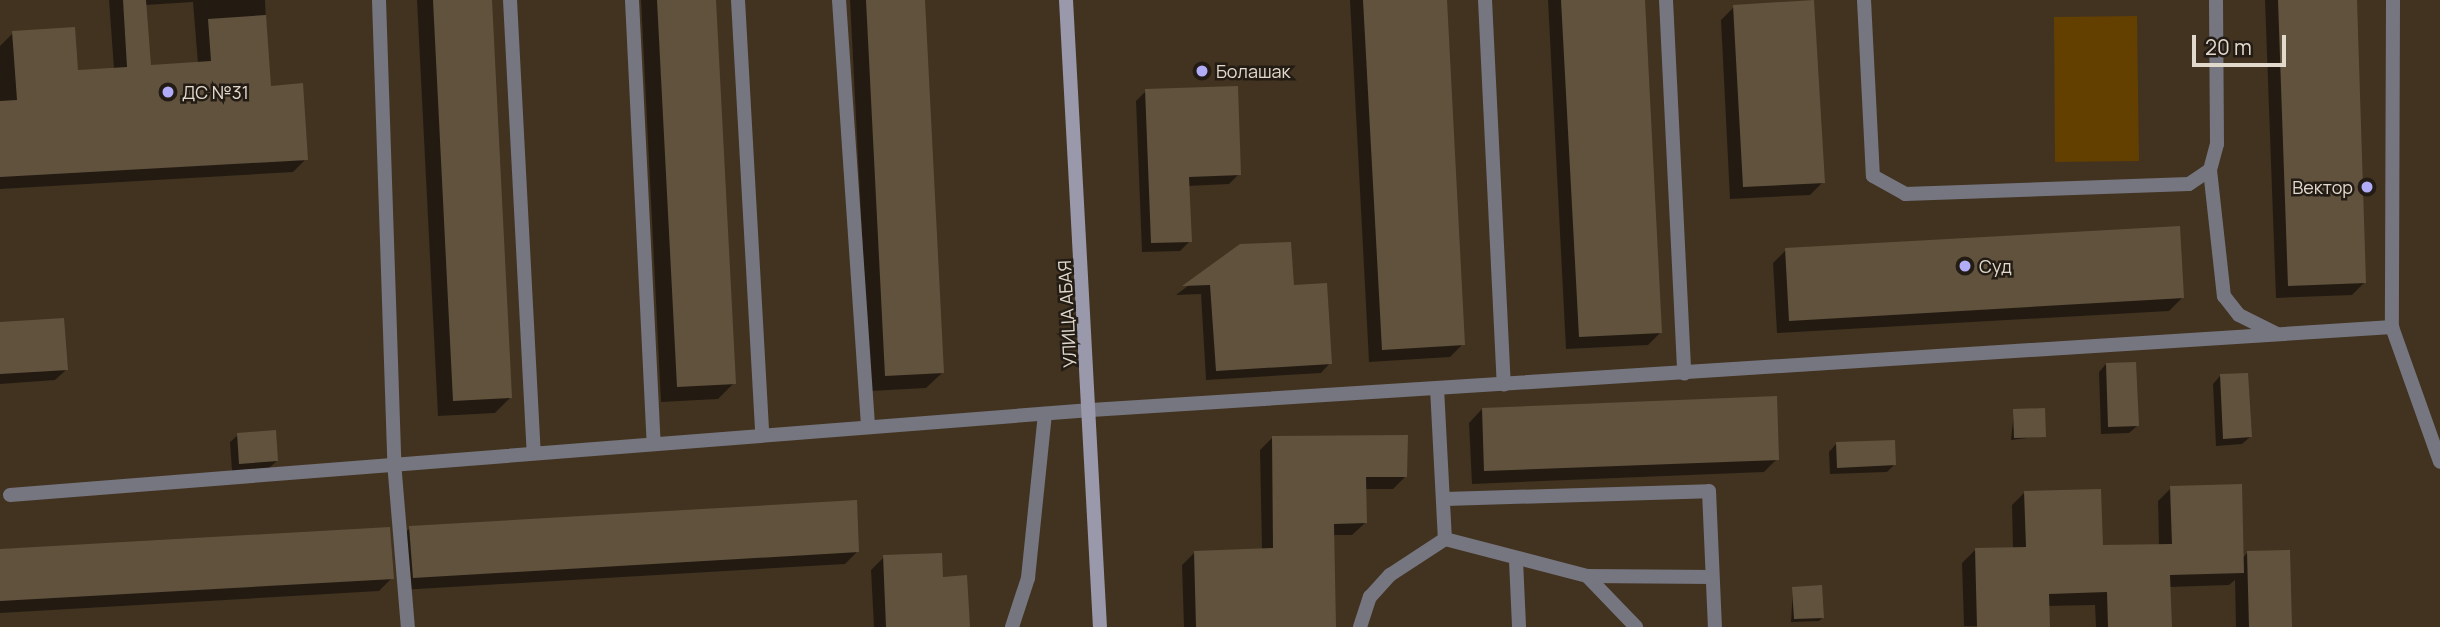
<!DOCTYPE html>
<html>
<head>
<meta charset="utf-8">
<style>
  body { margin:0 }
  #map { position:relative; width:2440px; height:627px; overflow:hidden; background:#423320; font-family:Manrope,sans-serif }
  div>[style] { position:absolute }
  .green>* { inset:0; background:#633f00 }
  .shadow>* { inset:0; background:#0007 }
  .building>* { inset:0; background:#61523e }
  .lane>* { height:14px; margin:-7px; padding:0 7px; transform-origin:7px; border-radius:7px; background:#767681 }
  .street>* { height:14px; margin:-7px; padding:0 7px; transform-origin:7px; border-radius:7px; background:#767681 }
  .secondary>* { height:14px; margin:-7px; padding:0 7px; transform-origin:7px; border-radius:7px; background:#9a99ab }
  .dots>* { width:19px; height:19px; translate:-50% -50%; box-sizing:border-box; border:4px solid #231c14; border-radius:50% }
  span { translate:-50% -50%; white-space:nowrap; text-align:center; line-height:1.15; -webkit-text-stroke:5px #231c14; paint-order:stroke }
  .poi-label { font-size:18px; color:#e2d9cd }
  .left { translate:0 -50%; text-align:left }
  .right { translate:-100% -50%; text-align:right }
  .street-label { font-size:18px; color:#e2d9cd }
  .scale { position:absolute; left:2192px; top:35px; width:94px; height:32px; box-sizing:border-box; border:4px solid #e2d9cd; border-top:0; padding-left:9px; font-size:21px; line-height:24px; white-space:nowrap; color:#e2d9cd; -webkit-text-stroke:5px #231c14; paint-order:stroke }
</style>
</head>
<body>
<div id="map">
  <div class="green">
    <i style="clip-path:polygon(2137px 16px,2139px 161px,2055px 162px,2054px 17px)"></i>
  </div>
  <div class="shadow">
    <i style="clip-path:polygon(evenodd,109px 0,265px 0,269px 87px,306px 159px,293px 172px,0 189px,0 46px,13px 33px,76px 72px,114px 69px,109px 0,193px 2px,198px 64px,149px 67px,145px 5px,193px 2px)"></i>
    <i style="clip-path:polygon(417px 0,490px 0,511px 397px,495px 413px,438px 416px)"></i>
    <i style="clip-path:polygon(641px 0,714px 0,734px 383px,718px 399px,661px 402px)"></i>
    <i style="clip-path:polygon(850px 0,923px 0,942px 373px,926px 388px,870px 391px)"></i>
    <i style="clip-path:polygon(1350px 0,1445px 0,1463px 344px,1450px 357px,1369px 362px)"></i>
    <i style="clip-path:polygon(1548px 0,1643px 0,1661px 332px,1648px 345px,1566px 349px)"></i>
    <i style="clip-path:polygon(2265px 0,2355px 0,2365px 282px,2352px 295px,2276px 298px)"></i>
    <i style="clip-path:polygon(1734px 7px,1823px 182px,1810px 195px,1730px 199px,1721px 20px)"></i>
    <i style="clip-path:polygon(1146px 91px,1239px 174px,1229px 184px,1188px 186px,1190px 241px,1180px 251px,1142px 252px,1136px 101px)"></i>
    <i style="clip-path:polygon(1240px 246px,1292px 287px,1330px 363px,1321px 373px,1206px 380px,1201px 294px,1176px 295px)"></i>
    <i style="clip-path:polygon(1786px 250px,2182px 298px,2169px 311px,1777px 333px,1773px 263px)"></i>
    <i style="clip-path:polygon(0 324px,66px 370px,55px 380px,0 384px)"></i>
    <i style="clip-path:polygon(2106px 364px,2137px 426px,2129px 433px,2101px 434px,2099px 372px)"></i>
    <i style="clip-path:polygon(2220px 376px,2250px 437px,2242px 444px,2216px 446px,2213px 384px)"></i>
    <i style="clip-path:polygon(1482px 409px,1777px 459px,1764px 472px,1472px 484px,1469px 423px)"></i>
    <i style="clip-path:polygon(2014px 411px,2044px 436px,2011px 440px)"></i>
    <i style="clip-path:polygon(238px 435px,277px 461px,269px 468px,232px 471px,230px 442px)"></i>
    <i style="clip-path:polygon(1273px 437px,1406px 476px,1393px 489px,1365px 489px,1365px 523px,1352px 535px,1332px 535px,1335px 627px,1184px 627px,1182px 565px,1195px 552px,1262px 551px,1260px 450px)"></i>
    <i style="clip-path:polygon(1836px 444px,1894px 465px,1887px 472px,1830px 474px,1829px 452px)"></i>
    <i style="clip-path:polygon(2171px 488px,2242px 559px,2247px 553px,2291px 627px,2236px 627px,2235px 580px,2229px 585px,2169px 587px,2170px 627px,2096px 627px,2095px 605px,2048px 606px,2048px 627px,1964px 626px,1962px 563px,1975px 550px,2013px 549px,2012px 505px,2025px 492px,2101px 547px,2159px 546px,2158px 501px)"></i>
    <i style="clip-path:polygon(410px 528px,858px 551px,845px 564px,401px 590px,397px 541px)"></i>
    <i style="clip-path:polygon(0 551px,392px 578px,379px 591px,0 613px)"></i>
    <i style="clip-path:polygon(884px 557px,942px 578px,968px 627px,874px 627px,871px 570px)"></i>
    <i style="clip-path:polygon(1793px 588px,1822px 618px,1819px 621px,1791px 622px)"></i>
  </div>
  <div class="building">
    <i style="clip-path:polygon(123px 0,146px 0,151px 65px,211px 61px,208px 19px,266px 15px,271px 86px,303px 83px,308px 160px,0 177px,0 101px,17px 100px,12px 31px,75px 27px,78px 70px,127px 67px)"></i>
    <i style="clip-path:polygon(433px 0,492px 0,512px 398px,453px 401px)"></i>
    <i style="clip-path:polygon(657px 0,716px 0,736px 384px,677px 387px)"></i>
    <i style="clip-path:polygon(866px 0,925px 0,944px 373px,885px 376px)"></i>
    <i style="clip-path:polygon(1363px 0,1447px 0,1465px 345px,1382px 350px)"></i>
    <i style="clip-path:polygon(1561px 0,1645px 0,1662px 333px,1579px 337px)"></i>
    <i style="clip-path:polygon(1814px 0,1825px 183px,1743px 187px,1733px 5px)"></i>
    <i style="clip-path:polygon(2278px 0,2357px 0,2366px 283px,2288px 286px)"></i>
    <i style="clip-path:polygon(1238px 86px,1241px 175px,1189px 177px,1192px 242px,1151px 243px,1145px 89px)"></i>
    <i style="clip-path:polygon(2180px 226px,2184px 298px,1789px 321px,1785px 248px)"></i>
    <i style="clip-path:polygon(1291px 242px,1294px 285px,1327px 283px,1332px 364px,1216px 371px,1210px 285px,1182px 286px,1240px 244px)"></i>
    <i style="clip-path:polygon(64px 318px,68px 370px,0 374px,0 322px)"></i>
    <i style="clip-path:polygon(2136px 362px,2139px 426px,2108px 427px,2106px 363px)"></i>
    <i style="clip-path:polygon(2248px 373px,2252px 437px,2223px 439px,2220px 374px)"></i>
    <i style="clip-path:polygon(1777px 396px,1779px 460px,1484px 471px,1482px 408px)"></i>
    <i style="clip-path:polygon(2045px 408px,2046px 437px,2014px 438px,2013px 409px)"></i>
    <i style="clip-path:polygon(276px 430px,278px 461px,239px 464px,237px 433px)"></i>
    <i style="clip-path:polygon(1408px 435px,1407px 477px,1366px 477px,1367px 523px,1334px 524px,1336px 627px,1196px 627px,1194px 551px,1273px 548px,1272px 436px)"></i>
    <i style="clip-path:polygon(1895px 440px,1896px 465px,1837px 468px,1836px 442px)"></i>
    <i style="clip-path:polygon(2242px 484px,2244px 573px,2170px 575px,2172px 627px,2108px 627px,2107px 592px,2049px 594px,2050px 627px,1977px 627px,1975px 548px,2026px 547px,2024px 491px,2101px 489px,2103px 545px,2172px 544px,2170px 486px)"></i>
    <i style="clip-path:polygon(857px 500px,859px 552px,413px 578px,409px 526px)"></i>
    <i style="clip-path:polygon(390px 527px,394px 579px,0 601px,0 549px)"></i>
    <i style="clip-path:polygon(2290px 550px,2292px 627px,2249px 627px,2247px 551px)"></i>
    <i style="clip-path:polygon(942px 553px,943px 577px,967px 575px,970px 627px,886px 627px,883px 555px)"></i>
    <i style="clip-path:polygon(1822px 585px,1824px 618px,1794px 619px,1792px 587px)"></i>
  </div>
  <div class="lane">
    <i style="left:1864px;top:0;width:176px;rotate:87.1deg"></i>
    <i style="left:1873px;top:176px;width:37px;rotate:29deg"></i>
    <i style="left:1905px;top:194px;width:284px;rotate:-2deg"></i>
    <i style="left:2189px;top:184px;width:25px;rotate:-34deg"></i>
    <i style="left:2210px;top:170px;width:27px;rotate:-75deg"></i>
    <i style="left:2217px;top:144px;width:144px;rotate:-90.4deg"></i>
    <i style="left:2210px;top:170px;width:127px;rotate:83.7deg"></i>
    <i style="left:2224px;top:296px;width:24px;rotate:52deg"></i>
    <i style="left:2239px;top:315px;width:42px;rotate:26.6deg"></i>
  </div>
  <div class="street">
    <i style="left:379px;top:0;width:462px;rotate:88.1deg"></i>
    <i style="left:394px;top:462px;width:166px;rotate:85.2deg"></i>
    <i style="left:510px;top:0;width:453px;rotate:87deg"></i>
    <i style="left:632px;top:0;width:443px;rotate:87.2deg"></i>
    <i style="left:738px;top:0;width:436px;rotate:86.8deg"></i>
    <i style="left:839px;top:0;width:428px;rotate:86.1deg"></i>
    <i style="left:1485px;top:0;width:385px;rotate:87.2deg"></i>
    <i style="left:1666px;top:0;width:374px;rotate:87.2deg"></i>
    <i style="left:2393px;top:0;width:327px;rotate:90.2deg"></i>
    <i style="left:2392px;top:327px;width:143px;rotate:70.4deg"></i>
    <i style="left:1437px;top:388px;width:151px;rotate:87deg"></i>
    <i style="left:10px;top:495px;width:1084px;rotate:-4.5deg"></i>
    <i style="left:1091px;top:410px;width:1304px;rotate:-3.65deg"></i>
    <i style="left:1445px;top:499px;width:264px;rotate:-1.7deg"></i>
    <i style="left:1709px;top:491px;width:136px;rotate:87.5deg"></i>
    <i style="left:1516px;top:560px;width:67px;rotate:87.4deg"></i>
    <i style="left:1587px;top:576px;width:71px;rotate:46.1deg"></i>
    <i style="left:1012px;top:627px;width:52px;rotate:-71.9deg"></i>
    <i style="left:1028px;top:578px;width:165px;rotate:-84.1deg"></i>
    <i style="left:1360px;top:627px;width:32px;rotate:-72deg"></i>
    <i style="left:1370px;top:597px;width:30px;rotate:-48deg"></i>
    <i style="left:1390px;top:575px;width:66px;rotate:-33.2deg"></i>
    <i style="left:1445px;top:539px;width:147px;rotate:14.6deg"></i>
    <i style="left:1587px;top:576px;width:125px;rotate:0.5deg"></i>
  </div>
  <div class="secondary">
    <i style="left:1066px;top:0;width:628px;rotate:86.9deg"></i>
  </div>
  <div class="dots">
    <i style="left:1202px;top:71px;background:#b2adf9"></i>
    <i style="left:168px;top:92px;background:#b2adf9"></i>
    <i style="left:2367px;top:187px;background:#b2adf9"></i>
    <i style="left:1965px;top:266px;background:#b2adf9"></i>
  </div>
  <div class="poi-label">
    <span class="left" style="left:1216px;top:71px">Болашак</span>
    <span class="left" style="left:182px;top:92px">ДС №31</span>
    <span class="right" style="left:2353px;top:187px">Вектор</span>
    <span class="left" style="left:1979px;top:266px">Суд</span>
  </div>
  <div class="street-label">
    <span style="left:1067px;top:314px;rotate:-93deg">УЛИЦА АБАЯ</span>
  </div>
  <div class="scale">20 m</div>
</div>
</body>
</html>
